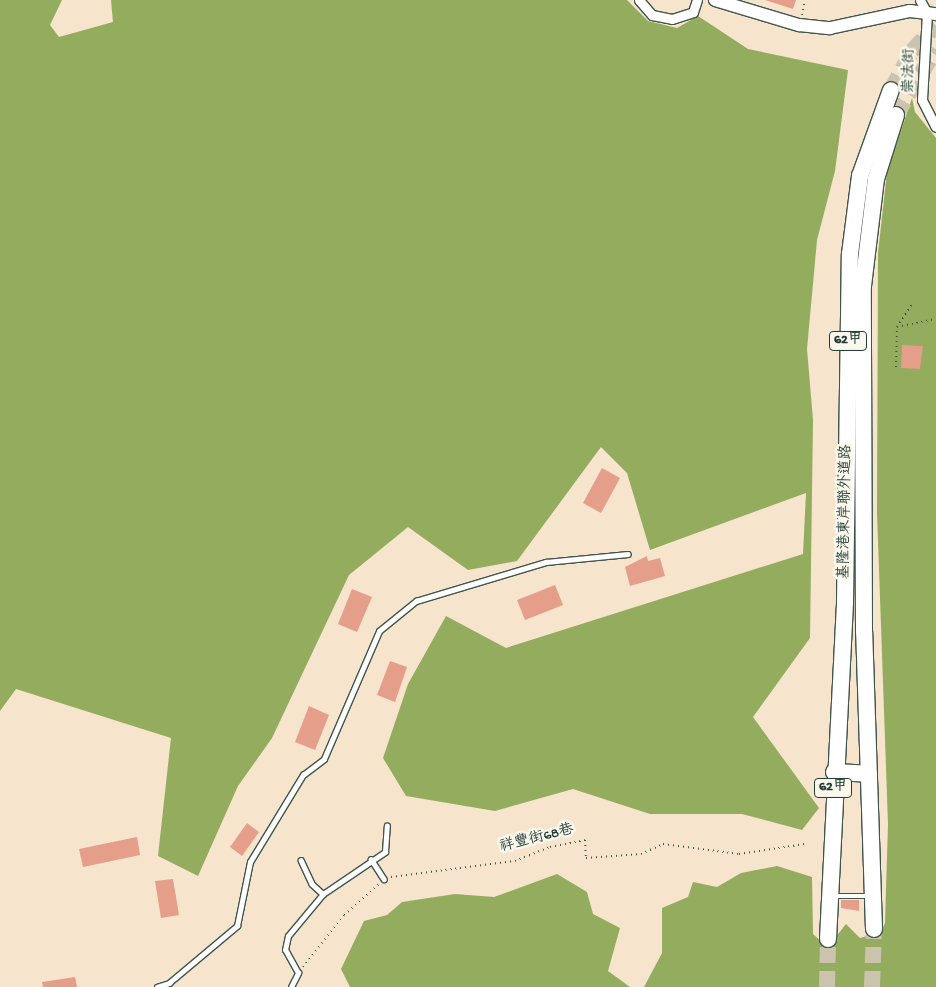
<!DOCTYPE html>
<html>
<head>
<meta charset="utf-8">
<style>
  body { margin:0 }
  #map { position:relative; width:936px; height:987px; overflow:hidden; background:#f6e4cc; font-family:"Gochi Hand","LXGW WenKai TC",sans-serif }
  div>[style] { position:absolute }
  .forest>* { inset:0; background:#94ac5e }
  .building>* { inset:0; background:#e49e8a }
  .highway-tunnel>* { height:16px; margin-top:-8px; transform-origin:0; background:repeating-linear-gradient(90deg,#cbc3ae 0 16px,transparent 0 24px) }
  .path>* { height:2px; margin-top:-1px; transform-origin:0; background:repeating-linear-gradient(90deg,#3f564b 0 1px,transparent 0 5px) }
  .roads { filter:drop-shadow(1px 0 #3f564b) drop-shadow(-1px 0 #3f564b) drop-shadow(0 1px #3f564b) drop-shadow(0 -1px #3f564b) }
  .lane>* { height:4.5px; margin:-2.25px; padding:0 2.25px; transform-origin:2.25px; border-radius:2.25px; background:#fff }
  .street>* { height:9px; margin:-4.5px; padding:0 4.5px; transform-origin:4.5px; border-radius:4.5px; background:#fff }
  .secondary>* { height:12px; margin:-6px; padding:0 6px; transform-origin:6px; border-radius:6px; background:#fff }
  .highway>* { height:16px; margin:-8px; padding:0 8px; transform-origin:8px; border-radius:8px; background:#fff }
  span { translate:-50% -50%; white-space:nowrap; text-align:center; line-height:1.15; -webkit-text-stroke:5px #fbf7ec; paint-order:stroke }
  .shield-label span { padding:1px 4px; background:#fbf7ec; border:1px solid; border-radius:4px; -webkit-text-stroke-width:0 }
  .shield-label { font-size:14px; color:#1f3d34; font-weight:700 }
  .street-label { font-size:15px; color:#1f3d34 }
</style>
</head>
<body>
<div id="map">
  <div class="forest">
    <i style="clip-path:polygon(0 0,62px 0,50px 25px,59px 37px,113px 22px,111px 0,627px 0,648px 21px,677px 28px,698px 16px,748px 49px,848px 70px,835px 171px,817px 240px,807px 349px,813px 420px,810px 638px,753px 717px,819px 808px,802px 830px,742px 814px,650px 814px,573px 789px,495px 811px,406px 796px,383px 758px,408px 684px,446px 616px,506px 648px,803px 554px,806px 493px,650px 550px,627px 473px,601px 447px,517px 561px,468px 570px,408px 527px,349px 575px,272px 738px,238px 786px,198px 876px,158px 856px,171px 738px,16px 689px,0 711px)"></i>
    <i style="clip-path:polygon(912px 98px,915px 112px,936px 138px,936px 987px,644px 987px,662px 953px,662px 908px,688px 897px,693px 882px,717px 887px,741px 873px,777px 866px,812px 877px,813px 934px,823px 943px,835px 938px,846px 924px,860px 938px,881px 932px,885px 923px,888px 824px,877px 513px,878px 253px,887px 172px)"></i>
    <i style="clip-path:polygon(557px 874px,587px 892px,593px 914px,620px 928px,608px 971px,630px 987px,350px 987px,341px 969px,364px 921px,387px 915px,402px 902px,455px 894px,494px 897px)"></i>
  </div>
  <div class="building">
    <i style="clip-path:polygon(765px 0,796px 0,793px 9px)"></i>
    <i style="clip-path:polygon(902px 345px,923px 346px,920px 369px,901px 368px)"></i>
    <i style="clip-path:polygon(602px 468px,620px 478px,601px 513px,583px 503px)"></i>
    <i style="clip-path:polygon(647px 556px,648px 561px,660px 558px,665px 576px,630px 586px,625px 567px)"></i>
    <i style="clip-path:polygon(555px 585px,563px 605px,525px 620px,517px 600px)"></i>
    <i style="clip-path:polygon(352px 589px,372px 597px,357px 632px,338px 624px)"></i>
    <i style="clip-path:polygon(390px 661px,407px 667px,395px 702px,377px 695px)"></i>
    <i style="clip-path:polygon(309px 706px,329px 715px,315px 750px,295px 742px)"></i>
    <i style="clip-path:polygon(247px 823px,259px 832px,242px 856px,230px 847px)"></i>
    <i style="clip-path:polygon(137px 837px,140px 855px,83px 867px,79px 849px)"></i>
    <i style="clip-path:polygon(173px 879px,179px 915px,161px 918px,155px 881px)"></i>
    <i style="clip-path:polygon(841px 900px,859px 900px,859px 911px,841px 908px)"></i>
    <i style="clip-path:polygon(75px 977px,77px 987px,43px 987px,42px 982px)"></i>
  </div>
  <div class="highway-tunnel">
    <i style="left:891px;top:90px;width:44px;rotate:-61.7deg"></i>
    <i style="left:912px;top:51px;width:35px;rotate:-47deg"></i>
    <i style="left:896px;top:115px;width:77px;rotate:-58.8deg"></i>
    <i style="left:827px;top:987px;width:48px;rotate:-88.8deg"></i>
    <i style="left:872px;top:987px;width:58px;rotate:-88deg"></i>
  </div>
  <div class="path">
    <i style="left:802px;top:15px;width:15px;rotate:-79deg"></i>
    <i style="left:897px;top:327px;width:30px;rotate:-57deg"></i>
    <i style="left:896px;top:367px;width:40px;rotate:-88.6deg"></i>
    <i style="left:897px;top:327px;width:40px;rotate:-12deg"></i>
    <i style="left:391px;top:877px;width:125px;rotate:-7.4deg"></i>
    <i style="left:515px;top:861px;width:38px;rotate:-22deg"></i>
    <i style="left:550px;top:847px;width:36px;rotate:-11deg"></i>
    <i style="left:585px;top:840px;width:18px;rotate:87deg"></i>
    <i style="left:586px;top:858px;width:55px;rotate:-4.2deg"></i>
    <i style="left:641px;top:854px;width:24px;rotate:-24deg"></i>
    <i style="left:663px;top:844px;width:77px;rotate:7.5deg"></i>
    <i style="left:739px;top:854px;width:66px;rotate:-8.7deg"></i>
    <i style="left:303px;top:967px;width:66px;rotate:-51.7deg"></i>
    <i style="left:344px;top:915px;width:48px;rotate:-41.6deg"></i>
  </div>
  <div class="roads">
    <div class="lane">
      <i style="left:371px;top:859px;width:24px;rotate:57deg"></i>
      <i style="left:301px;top:860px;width:26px;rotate:65deg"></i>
      <i style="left:312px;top:884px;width:15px;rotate:42deg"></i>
      <i style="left:833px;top:896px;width:37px"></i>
      <i style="left:157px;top:987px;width:13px;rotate:-18deg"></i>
      <i style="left:169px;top:983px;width:89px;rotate:-40deg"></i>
      <i style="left:237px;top:926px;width:65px;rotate:-78.5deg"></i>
      <i style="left:250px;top:862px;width:102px;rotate:-58.7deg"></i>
      <i style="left:303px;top:775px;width:26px;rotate:-37deg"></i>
      <i style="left:324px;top:759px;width:139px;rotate:-66.7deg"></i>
      <i style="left:379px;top:631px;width:48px;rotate:-39deg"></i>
      <i style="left:416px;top:601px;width:136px;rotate:-16.7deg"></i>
      <i style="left:546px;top:562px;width:82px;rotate:-5.6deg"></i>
      <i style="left:291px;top:987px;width:16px;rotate:-63deg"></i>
      <i style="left:298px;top:973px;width:26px;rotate:-119deg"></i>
      <i style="left:285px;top:950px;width:14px;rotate:-78deg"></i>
      <i style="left:288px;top:936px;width:55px;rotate:-50.2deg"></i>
      <i style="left:323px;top:894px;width:75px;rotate:-34.1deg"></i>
      <i style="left:385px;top:852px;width:26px;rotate:-86deg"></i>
    </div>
    <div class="street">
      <i style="left:639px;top:0;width:20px;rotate:49deg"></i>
      <i style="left:652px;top:15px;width:20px;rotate:11deg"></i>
      <i style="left:672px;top:19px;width:22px;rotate:-18deg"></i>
      <i style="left:693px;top:12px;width:13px;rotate:-72deg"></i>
      <i style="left:920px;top:0;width:15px;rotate:62deg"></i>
      <i style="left:927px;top:13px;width:87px;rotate:93.3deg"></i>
      <i style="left:922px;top:100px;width:30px;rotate:63deg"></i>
    </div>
    <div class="secondary">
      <i style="left:715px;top:0;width:88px;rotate:16.6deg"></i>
      <i style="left:799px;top:25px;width:31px;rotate:6deg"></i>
      <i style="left:830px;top:28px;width:82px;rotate:-12deg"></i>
      <i style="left:910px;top:11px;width:26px;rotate:7deg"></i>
    </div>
    <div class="highway">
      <i style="left:834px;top:772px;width:35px;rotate:3deg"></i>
      <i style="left:874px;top:929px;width:297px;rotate:-91.9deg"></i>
      <i style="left:864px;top:632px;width:346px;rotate:-90.2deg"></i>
      <i style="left:863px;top:286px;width:108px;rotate:-83.1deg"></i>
      <i style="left:876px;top:179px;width:67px;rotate:-72.6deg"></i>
      <i style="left:828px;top:939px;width:337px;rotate:-87.1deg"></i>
      <i style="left:845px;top:602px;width:348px;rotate:-89.2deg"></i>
      <i style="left:850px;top:254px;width:79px;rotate:-82.7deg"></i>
      <i style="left:860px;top:176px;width:91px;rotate:-70.2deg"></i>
    </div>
  </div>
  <div class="shield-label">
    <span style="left:848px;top:341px">62甲</span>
    <span style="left:833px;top:788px">62甲</span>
  </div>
  <div class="street-label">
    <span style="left:910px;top:71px;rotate:-89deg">崇法街</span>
    <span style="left:846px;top:512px;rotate:-89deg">基隆港東岸聯外道路</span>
    <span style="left:537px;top:839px;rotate:-14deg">祥豐街68巷</span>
  </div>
</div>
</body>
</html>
